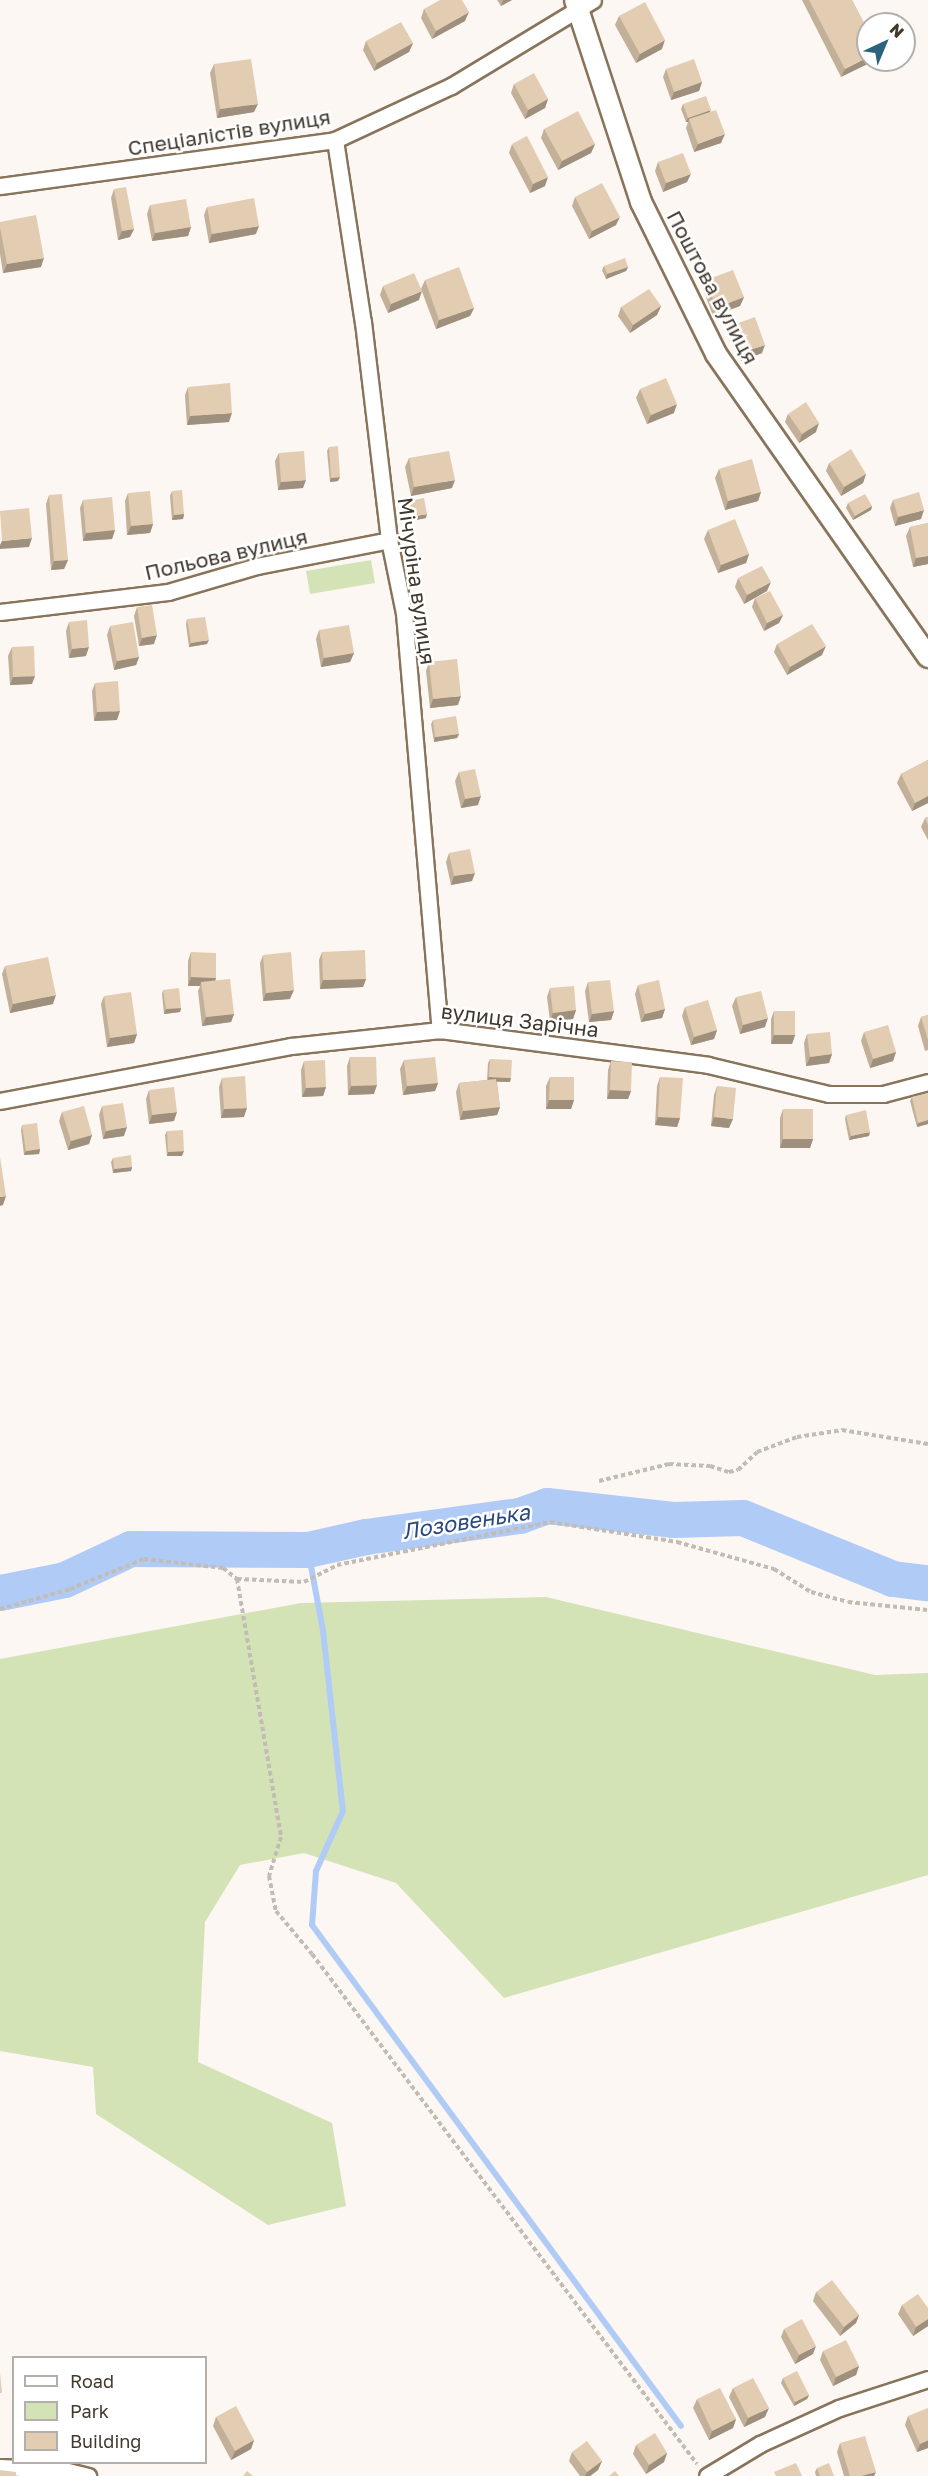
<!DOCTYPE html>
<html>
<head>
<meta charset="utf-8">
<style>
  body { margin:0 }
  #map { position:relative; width:928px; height:2476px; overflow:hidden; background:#fcf7f2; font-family:"Golos Text",sans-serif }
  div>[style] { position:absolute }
  .green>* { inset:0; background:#d3e3b6 }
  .stream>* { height:6px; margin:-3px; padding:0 3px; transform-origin:3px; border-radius:3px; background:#b1cbf7 }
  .river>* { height:36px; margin:-18px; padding:0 18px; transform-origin:18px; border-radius:18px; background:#b1cbf7 }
  .path>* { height:4px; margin-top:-2px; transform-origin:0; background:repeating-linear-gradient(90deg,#c2bcb5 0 4.5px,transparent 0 7.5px) }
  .roads { filter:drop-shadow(2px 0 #88745b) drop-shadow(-2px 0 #88745b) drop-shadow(0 2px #88745b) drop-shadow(0 -2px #88745b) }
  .minor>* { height:15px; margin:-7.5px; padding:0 7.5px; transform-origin:7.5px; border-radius:7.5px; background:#fff }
  .tertiary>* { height:20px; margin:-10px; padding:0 10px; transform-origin:10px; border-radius:10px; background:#fff }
  .wall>* { inset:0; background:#c3b099 }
  .shaded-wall>* { inset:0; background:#9f907d }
  .building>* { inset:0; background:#e3cdb2 }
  span { translate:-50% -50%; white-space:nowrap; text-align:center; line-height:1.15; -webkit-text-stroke:5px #fff; paint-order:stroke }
  .street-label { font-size:21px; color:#41382e }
  .water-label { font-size:22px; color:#28487e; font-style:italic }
  .legend { position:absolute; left:12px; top:2356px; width:195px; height:108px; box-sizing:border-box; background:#fff; border:2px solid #b3afab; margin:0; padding:8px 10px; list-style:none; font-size:18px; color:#41382e }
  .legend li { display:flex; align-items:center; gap:12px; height:30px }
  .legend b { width:30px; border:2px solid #b3afab }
  .north { position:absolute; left:856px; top:12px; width:60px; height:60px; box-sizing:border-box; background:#fff; border:2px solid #b3afab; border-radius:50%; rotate:44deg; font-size:16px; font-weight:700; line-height:24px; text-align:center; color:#41382e }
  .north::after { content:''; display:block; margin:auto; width:21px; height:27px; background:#2b637d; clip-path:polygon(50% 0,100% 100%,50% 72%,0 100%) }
</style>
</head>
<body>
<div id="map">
  <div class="green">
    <i style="clip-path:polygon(371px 560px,375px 583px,310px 594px,306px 571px)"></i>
    <i style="clip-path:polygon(546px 1597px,875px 1675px,928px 1673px,928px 1875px,504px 1998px,396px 1883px,304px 1853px,240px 1865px,205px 1922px,198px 2062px,332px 2123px,346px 2206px,268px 2225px,96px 2114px,93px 2067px,0 2051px,0 1659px,301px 1603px)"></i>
  </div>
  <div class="stream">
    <i style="left:308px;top:1550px;width:82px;rotate:79.5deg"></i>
    <i style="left:323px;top:1631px;width:181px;rotate:83.7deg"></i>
    <i style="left:343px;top:1811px;width:66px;rotate:114.2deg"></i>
    <i style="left:316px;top:1871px;width:54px;rotate:94.2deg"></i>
    <i style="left:312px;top:1925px;width:622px;rotate:53.63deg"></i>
  </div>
  <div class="river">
    <i style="left:0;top:1593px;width:66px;rotate:-11.3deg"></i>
    <i style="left:65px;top:1580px;width:73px;rotate:-25.2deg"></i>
    <i style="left:131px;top:1549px;width:177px;rotate:0.3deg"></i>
    <i style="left:308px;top:1550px;width:59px;rotate:-12.6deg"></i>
    <i style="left:366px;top:1537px;width:155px;rotate:-7.8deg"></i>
    <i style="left:520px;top:1516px;width:29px;rotate:-20deg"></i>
    <i style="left:547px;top:1506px;width:127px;rotate:6.3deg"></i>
    <i style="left:673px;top:1520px;width:70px;rotate:-1.6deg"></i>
    <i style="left:743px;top:1518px;width:162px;rotate:22.1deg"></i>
    <i style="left:893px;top:1579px;width:35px;rotate:7deg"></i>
  </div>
  <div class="path">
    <i style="left:599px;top:1481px;width:72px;rotate:-13.7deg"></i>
    <i style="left:669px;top:1464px;width:41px;rotate:2.8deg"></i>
    <i style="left:710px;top:1466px;width:20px;rotate:18deg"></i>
    <i style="left:729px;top:1472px;width:9px;rotate:-13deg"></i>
    <i style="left:738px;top:1470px;width:26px;rotate:-43deg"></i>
    <i style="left:757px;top:1452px;width:43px;rotate:-20.6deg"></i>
    <i style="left:797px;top:1437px;width:46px;rotate:-8.8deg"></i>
    <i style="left:842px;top:1430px;width:87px;rotate:9.2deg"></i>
    <i style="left:237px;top:1579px;width:67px;rotate:2.6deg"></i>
    <i style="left:304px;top:1582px;width:37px;rotate:-27deg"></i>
    <i style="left:337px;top:1565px;width:217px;rotate:-11.4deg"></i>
    <i style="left:550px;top:1522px;width:129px;rotate:8.9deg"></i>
    <i style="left:677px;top:1542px;width:101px;rotate:15.6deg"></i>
    <i style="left:774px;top:1569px;width:44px;rotate:31.9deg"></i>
    <i style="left:811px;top:1592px;width:38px;rotate:15deg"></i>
    <i style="left:848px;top:1602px;width:80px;rotate:5.7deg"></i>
    <i style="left:0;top:1609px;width:73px;rotate:-15.9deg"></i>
    <i style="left:70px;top:1589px;width:80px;rotate:-22.1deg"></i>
    <i style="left:144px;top:1559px;width:80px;rotate:6.5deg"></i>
    <i style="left:223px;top:1568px;width:18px;rotate:38deg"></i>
    <i style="left:237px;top:1579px;width:262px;rotate:80.3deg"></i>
    <i style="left:281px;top:1837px;width:41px;rotate:107.1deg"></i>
    <i style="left:269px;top:1876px;width:36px;rotate:79deg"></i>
    <i style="left:276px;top:1911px;width:56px;rotate:50.1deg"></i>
    <i style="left:312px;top:1954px;width:639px;rotate:52.95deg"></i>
  </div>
  <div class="roads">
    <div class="minor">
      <i style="left:335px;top:140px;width:184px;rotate:81.3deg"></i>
      <i style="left:363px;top:322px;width:220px;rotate:83.2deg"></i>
      <i style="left:389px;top:540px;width:75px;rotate:78.4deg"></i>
      <i style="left:404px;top:613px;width:419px;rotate:85.1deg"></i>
      <i style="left:0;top:186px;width:338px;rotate:-7.8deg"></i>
      <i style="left:335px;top:140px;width:128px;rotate:-25deg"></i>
      <i style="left:451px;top:86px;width:166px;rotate:-31.2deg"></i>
      <i style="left:0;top:612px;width:169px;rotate:-6.8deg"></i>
      <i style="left:168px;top:592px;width:93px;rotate:-16.3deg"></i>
      <i style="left:257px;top:566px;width:135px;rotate:-11.1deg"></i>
      <i style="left:0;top:1101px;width:296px;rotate:-10.7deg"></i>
      <i style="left:291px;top:1046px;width:150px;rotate:-6.1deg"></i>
      <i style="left:440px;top:1030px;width:270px;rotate:7.4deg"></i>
      <i style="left:708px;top:1065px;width:124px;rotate:13.5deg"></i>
      <i style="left:829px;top:1094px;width:54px"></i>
      <i style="left:883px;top:1094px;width:47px;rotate:-14.9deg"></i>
      <i style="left:0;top:2467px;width:64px;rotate:2.7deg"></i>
      <i style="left:64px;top:2470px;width:25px;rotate:14deg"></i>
      <i style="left:707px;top:2476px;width:62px;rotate:-31.1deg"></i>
      <i style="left:760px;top:2444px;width:87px;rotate:-24.5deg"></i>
      <i style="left:839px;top:2408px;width:94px;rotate:-18deg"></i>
    </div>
    <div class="tertiary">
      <i style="left:575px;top:0;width:213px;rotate:71.9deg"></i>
      <i style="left:641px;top:202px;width:169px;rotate:63.7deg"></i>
      <i style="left:716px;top:354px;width:370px;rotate:55deg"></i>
    </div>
  </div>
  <div class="wall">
    <i style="clip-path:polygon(497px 0,512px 0,501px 6px)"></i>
    <i style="clip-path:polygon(802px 0,852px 0,868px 31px,841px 77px)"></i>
    <i style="clip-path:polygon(424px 9px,465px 21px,432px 39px,421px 18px)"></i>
    <i style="clip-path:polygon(619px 16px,662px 49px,636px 63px,615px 25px)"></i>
    <i style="clip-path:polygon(366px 41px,413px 43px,409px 52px,374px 71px,363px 50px)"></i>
    <i style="clip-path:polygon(214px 64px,254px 112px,217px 118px,210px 73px)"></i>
    <i style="clip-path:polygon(666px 69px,702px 82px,699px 91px,671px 100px,663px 77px)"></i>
    <i style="clip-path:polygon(514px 84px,548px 99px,545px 108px,525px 119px,511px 93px)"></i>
    <i style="clip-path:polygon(683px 104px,710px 112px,721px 143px,694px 152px,686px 128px,688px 122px,686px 122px,681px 109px)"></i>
    <i style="clip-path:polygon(544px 129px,595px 144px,591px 153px,558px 170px,541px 138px)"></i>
    <i style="clip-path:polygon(512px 144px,545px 186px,530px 193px,509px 153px)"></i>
    <i style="clip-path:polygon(658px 162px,687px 182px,663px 192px,655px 171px)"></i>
    <i style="clip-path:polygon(114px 189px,134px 229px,130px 237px,118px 240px,111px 198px)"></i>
    <i style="clip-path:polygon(575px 197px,616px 225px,589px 239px,572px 206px)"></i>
    <i style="clip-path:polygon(150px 205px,191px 227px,188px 236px,152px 241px,147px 214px)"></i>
    <i style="clip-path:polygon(207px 207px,256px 234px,209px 243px,204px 215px)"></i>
    <i style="clip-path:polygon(0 222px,41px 267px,3px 273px,0 254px)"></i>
    <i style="clip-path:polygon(604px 266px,628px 267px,626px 271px,606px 279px,602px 270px)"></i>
    <i style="clip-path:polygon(425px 280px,474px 308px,470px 316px,436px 329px,421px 289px)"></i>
    <i style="clip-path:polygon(706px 280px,744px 297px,740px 306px,713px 316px,703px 289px)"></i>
    <i style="clip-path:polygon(383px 286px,419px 300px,388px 313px,380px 295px)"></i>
    <i style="clip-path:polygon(661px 306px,657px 315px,630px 333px,618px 316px,621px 307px)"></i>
    <i style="clip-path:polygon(733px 325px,762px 353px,741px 361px,730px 334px)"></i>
    <i style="clip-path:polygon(188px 387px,229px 422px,187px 425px,185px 395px)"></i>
    <i style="clip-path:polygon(640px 389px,674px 413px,647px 424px,636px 398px)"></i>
    <i style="clip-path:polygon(788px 414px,816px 432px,799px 443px,785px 422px)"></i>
    <i style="clip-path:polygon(329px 447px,338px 481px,330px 482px,327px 451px)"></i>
    <i style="clip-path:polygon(279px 453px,303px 488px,278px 490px,275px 461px)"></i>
    <i style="clip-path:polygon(409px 458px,452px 488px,411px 496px,405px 467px)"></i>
    <i style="clip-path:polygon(829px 463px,866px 474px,863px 483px,841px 496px,826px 471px)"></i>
    <i style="clip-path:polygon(719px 469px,761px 492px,758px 501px,725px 510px,715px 478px)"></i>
    <i style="clip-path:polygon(172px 491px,184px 514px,183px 519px,172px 520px,170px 496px)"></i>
    <i style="clip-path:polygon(128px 493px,153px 524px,150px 533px,127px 535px,125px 501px)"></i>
    <i style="clip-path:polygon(49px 495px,68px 560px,64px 569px,51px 570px,46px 504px)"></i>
    <i style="clip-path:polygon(83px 500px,115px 530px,112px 539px,83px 541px,80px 508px)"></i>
    <i style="clip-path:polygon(893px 500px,921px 519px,895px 526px,890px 508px)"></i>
    <i style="clip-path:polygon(404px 502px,426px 518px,406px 522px,402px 507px)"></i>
    <i style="clip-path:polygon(848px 503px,872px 506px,871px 510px,853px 520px,846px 508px)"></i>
    <i style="clip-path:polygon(928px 523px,928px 564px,913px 567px,906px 536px,910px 527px)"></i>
    <i style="clip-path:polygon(708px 530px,749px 554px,746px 563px,718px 573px,704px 539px)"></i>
    <i style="clip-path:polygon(738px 578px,767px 591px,744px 604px,735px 587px)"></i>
    <i style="clip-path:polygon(755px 598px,783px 615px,779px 623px,764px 631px,752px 607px)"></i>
    <i style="clip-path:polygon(137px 607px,154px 644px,139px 646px,134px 616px)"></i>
    <i style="clip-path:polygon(187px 619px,207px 644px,189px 647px,186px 624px)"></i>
    <i style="clip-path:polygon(69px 622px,86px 656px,69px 658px,66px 631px)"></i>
    <i style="clip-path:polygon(110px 626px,139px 657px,136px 665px,114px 670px,107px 635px)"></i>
    <i style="clip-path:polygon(319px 630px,354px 653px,350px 662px,321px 667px,316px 639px)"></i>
    <i style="clip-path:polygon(777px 644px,822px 655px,787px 675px,774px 652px)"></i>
    <i style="clip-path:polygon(12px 647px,32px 684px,10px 685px,8px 656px)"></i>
    <i style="clip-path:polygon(429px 662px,458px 705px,430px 708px,426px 671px)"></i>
    <i style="clip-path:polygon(95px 683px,117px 720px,94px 721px,92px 691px)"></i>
    <i style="clip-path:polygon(433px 720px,459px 734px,457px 738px,434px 742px,431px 724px)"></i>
    <i style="clip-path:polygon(928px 760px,928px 803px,912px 811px,897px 783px,901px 774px)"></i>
    <i style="clip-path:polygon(459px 772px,478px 805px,461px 808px,455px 781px)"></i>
    <i style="clip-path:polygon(928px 817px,928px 840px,921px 827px,925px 818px)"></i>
    <i style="clip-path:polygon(449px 853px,472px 881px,451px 885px,446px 862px)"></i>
    <i style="clip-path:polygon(191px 952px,216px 978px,215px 980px,234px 1014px,231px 1022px,202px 1026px,198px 991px,200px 986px,188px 986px,188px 961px)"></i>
    <i style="clip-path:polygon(322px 952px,366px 979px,363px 987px,320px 989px,319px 960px)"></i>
    <i style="clip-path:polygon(263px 955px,290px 999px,263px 1001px,260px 963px)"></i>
    <i style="clip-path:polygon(5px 966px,53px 1004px,10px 1013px,2px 974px)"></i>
    <i style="clip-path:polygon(588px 982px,614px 1011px,611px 1020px,589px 1022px,585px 991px)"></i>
    <i style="clip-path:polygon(638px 985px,665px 1009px,662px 1018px,641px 1022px,635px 994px)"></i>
    <i style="clip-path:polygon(550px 988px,576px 1010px,573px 1019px,550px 1021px,547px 997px)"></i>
    <i style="clip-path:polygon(163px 990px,181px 1008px,180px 1012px,164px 1014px,162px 994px)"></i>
    <i style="clip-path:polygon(104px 996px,137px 1034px,134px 1043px,107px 1047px,101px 1004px)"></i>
    <i style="clip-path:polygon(736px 997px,765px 1027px,740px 1034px,732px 1006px)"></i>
    <i style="clip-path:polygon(685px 1007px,717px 1030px,714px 1039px,691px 1045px,682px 1016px)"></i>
    <i style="clip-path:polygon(774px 1011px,795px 1035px,792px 1044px,771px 1044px,771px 1019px)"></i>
    <i style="clip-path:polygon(928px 1015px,928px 1050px,925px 1051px,918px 1026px,921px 1017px)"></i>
    <i style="clip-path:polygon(864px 1032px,896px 1052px,893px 1061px,870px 1068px,861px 1041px)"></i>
    <i style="clip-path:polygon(807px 1034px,832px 1054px,829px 1063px,806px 1066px,804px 1043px)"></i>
    <i style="clip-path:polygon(350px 1057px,374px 1094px,348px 1095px,347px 1066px)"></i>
    <i style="clip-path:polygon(490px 1059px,510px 1082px,497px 1082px,500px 1107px,497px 1115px,460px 1120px,456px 1092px,459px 1083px,487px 1080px,488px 1063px)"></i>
    <i style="clip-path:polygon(404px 1060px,438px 1083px,435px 1091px,403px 1095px,400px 1069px)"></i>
    <i style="clip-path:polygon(304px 1061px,326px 1087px,323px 1096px,302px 1097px,301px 1070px)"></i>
    <i style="clip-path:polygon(611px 1061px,631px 1091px,628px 1099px,607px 1099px,608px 1070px)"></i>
    <i style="clip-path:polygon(550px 1077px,574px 1100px,571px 1109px,546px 1109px,546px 1086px)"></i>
    <i style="clip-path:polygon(660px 1077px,680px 1118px,677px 1127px,655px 1125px,657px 1086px)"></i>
    <i style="clip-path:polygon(222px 1078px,244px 1117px,221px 1118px,219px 1087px)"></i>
    <i style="clip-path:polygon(717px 1086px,729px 1128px,711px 1126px,714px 1095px)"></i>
    <i style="clip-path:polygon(149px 1090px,174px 1121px,149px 1124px,146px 1099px)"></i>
    <i style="clip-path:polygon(928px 1094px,928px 1124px,917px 1127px,910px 1101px,912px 1097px)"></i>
    <i style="clip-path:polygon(102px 1106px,124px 1136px,103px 1139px,99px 1115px)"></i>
    <i style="clip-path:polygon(783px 1109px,813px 1139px,810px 1148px,780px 1148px,780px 1118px)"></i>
    <i style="clip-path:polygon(62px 1112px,92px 1135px,89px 1144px,68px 1150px,59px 1121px)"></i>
    <i style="clip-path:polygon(846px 1115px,869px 1136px,849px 1140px,845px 1119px)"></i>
    <i style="clip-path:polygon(22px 1125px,40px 1149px,39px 1154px,24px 1155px,21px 1130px)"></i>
    <i style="clip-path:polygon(167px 1131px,182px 1156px,167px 1156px,165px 1135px)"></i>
    <i style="clip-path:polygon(113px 1158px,132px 1167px,131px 1171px,113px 1173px,111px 1162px)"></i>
    <i style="clip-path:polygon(816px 2292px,859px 2315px,856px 2323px,840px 2336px,813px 2301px)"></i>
    <i style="clip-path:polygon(902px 2305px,928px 2308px,928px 2326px,913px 2336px,898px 2314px)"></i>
    <i style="clip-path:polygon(784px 2329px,813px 2354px,795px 2364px,781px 2337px)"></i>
    <i style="clip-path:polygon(823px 2351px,859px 2366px,856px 2375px,833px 2386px,820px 2360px)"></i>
    <i style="clip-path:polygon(783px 2378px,809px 2395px,807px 2399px,794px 2406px,781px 2383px)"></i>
    <i style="clip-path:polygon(733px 2388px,765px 2417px,744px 2427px,729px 2397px)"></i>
    <i style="clip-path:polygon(697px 2399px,736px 2419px,733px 2428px,709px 2440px,693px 2408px)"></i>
    <i style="clip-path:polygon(908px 2416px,928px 2448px,917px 2452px,905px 2425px)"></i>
    <i style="clip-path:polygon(216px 2417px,254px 2440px,251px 2449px,231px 2460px,213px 2426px)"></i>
    <i style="clip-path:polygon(840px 2443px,874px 2476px,844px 2476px,837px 2452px)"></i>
    <i style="clip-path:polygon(636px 2445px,667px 2453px,664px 2462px,646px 2474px,633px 2454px)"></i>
    <i style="clip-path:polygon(572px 2452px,602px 2461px,598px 2470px,590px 2476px,580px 2476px,569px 2461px)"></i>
    <i style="clip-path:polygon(817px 2468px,834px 2476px,816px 2476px,815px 2472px)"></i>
  </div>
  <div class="shaded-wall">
    <i style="clip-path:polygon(503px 0,512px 0,501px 6px)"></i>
    <i style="clip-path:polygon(469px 12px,465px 21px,432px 39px,436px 31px)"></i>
    <i style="clip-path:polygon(665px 40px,662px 49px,636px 63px,640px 54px)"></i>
    <i style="clip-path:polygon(413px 43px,409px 52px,374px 71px,377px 63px)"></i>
    <i style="clip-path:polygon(868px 57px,868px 60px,876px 60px,841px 77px,845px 69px)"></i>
    <i style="clip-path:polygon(702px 82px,699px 91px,671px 100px,674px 92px)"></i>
    <i style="clip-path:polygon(548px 99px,545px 108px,525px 119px,528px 110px)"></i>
    <i style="clip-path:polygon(258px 104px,254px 112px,217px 118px,220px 109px)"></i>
    <i style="clip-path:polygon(711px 110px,709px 114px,689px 119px,688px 122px,686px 122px,688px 118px)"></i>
    <i style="clip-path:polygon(725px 134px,721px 143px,694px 152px,698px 144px)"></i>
    <i style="clip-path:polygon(595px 144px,591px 153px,558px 170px,562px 161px)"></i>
    <i style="clip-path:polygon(691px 174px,687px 182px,663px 192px,666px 183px)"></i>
    <i style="clip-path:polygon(548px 177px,545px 186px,530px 193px,533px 184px)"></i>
    <i style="clip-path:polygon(620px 217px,616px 225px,589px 239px,592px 231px)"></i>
    <i style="clip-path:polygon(259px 226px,256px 234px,209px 243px,212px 234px)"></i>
    <i style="clip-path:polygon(191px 227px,188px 236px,152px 241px,155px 233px)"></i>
    <i style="clip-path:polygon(134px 229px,130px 237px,118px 240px,122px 231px)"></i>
    <i style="clip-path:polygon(44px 258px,41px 267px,3px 273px,7px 264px)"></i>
    <i style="clip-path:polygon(628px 267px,626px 271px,606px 279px,607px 274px)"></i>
    <i style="clip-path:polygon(422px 291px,419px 300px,388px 313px,391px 304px)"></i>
    <i style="clip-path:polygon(744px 297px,740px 306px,713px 316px,716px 308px)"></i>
    <i style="clip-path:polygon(661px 306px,657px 315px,630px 333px,633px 325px)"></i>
    <i style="clip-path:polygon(474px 308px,470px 316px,436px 329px,439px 320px)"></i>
    <i style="clip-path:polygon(765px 345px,762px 353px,741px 361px,744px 352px)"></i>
    <i style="clip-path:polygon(677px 404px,674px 413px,647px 424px,651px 415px)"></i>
    <i style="clip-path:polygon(232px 413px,229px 422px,187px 425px,190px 416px)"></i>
    <i style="clip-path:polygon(819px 423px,816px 432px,799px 443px,802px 434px)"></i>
    <i style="clip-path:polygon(866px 474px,863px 483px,841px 496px,844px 487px)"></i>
    <i style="clip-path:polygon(340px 477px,338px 481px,330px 482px,331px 478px)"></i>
    <i style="clip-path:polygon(306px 480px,303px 488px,278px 490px,281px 482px)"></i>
    <i style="clip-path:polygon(455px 480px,452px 488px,411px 496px,414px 487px)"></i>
    <i style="clip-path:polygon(761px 492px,758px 501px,725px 510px,728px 501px)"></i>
    <i style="clip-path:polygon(872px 506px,871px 510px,853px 520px,855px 516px)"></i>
    <i style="clip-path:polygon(924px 510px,921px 519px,895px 526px,898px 517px)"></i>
    <i style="clip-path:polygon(184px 514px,183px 519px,172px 520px,174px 515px)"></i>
    <i style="clip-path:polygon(427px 514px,426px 518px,406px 522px,407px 518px)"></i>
    <i style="clip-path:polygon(153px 524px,150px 533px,127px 535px,131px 526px)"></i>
    <i style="clip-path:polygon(115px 530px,112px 539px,83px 541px,86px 533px)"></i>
    <i style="clip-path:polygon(32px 538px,29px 547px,0 549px,0 545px,2px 541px)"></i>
    <i style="clip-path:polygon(749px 554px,746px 563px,718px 573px,721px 565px)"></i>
    <i style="clip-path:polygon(928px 556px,928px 564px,913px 567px,916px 558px)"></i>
    <i style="clip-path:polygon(68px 560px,64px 569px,51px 570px,54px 561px)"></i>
    <i style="clip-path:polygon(771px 582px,767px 591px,744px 604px,747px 595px)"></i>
    <i style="clip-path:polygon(783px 615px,779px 623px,764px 631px,767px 623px)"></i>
    <i style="clip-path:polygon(157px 635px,154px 644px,139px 646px,142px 638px)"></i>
    <i style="clip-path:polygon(209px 640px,207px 644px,189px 647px,191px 643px)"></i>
    <i style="clip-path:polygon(826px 646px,822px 655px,787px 675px,790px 667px)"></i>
    <i style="clip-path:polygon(89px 647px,86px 656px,69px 658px,72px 649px)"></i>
    <i style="clip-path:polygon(354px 653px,350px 662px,321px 667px,324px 658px)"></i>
    <i style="clip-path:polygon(139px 657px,136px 665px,114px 670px,117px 661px)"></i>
    <i style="clip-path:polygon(35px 676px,32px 684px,10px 685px,13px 677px)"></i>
    <i style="clip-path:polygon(461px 696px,458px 705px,430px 708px,433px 699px)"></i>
    <i style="clip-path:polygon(120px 711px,117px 720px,94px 721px,97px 712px)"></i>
    <i style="clip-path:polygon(459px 734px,457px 738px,434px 742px,435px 737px)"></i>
    <i style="clip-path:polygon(481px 796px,478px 805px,461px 808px,465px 799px)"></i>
    <i style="clip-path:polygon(928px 796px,928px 803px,912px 811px,915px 803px)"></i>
    <i style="clip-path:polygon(475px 873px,472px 881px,451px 885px,454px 876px)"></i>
    <i style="clip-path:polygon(191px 977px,216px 978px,213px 987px,201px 982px,200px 986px,188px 986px)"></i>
    <i style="clip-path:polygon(366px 979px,363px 987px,320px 989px,323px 980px)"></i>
    <i style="clip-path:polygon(294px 990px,290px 999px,263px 1001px,266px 993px)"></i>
    <i style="clip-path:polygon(56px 995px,53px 1004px,10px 1013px,13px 1004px)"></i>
    <i style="clip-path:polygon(181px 1008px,180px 1012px,164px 1014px,166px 1009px)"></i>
    <i style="clip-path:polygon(665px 1009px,662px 1018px,641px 1022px,645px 1014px)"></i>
    <i style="clip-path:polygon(576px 1010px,573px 1019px,550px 1021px,553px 1013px)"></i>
    <i style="clip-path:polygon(614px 1011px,611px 1020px,589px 1022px,592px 1014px)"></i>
    <i style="clip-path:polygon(234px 1014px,231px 1022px,202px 1026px,206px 1017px)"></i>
    <i style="clip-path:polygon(768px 1018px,765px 1027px,740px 1034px,743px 1025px)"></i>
    <i style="clip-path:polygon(717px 1030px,714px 1039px,691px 1045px,694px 1037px)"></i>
    <i style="clip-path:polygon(137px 1034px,134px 1043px,107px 1047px,110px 1038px)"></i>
    <i style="clip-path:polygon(774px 1035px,795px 1035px,792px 1044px,771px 1044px)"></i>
    <i style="clip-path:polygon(896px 1052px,893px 1061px,870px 1068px,873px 1059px)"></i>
    <i style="clip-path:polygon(832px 1054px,829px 1063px,806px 1066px,810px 1057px)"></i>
    <i style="clip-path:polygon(489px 1077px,511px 1078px,510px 1082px,487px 1081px)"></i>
    <i style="clip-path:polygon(438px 1083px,435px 1091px,403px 1095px,407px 1086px)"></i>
    <i style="clip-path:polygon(377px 1085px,374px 1094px,348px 1095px,351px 1086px)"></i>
    <i style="clip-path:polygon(326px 1087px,323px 1096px,302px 1097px,306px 1088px)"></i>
    <i style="clip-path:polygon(610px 1090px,631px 1091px,628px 1099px,607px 1099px)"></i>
    <i style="clip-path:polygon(549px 1100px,574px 1100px,571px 1109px,546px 1109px)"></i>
    <i style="clip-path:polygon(500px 1107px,497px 1115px,460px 1120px,463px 1111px)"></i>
    <i style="clip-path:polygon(247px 1108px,244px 1117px,221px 1118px,224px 1109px)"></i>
    <i style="clip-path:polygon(177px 1112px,174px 1121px,149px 1124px,152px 1115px)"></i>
    <i style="clip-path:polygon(658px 1117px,680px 1118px,677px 1127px,655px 1125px)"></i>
    <i style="clip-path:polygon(714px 1117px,733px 1119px,729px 1128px,711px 1126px)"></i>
    <i style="clip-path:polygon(928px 1120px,928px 1124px,917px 1127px,918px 1123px)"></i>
    <i style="clip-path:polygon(127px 1127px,124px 1136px,103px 1139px,106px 1131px)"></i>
    <i style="clip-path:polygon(870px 1132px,869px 1136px,849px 1140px,851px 1136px)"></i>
    <i style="clip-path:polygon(92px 1135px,89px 1144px,68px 1150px,71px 1141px)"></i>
    <i style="clip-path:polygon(783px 1139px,813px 1139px,810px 1148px,780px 1148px)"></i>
    <i style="clip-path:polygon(40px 1149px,39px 1154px,24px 1155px,26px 1151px)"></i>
    <i style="clip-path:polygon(184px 1151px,182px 1156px,167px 1156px,168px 1152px)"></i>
    <i style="clip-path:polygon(132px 1167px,131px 1171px,113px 1173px,114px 1169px)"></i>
    <i style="clip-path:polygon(6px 1196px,3px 1205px,0 1206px,0 1197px)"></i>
    <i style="clip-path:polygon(859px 2315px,856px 2323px,840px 2336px,844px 2327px)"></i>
    <i style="clip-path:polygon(928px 2319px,928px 2326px,913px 2336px,916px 2327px)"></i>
    <i style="clip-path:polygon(816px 2346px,813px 2354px,795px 2364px,799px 2355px)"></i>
    <i style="clip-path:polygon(859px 2366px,856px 2375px,833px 2386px,836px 2377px)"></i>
    <i style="clip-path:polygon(809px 2395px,807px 2399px,794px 2406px,795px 2402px)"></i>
    <i style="clip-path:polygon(769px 2408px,765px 2417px,744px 2427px,748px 2418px)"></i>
    <i style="clip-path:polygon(736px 2419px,733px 2428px,709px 2440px,712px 2431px)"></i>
    <i style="clip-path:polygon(254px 2440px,251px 2449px,231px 2460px,235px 2451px)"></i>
    <i style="clip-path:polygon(928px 2440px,928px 2448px,917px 2452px,920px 2444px)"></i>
    <i style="clip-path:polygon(667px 2453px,664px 2462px,646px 2474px,649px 2465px)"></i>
    <i style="clip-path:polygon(602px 2461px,598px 2470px,590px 2476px,585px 2476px,587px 2472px)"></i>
    <i style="clip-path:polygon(876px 2472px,874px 2476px,861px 2476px)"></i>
  </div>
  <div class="building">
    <i style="clip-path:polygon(440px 0,462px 0,469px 12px,436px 31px,424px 9px)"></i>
    <i style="clip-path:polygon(809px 0,852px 0,868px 31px,868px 57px,845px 69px)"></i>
    <i style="clip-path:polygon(645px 2px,665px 40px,640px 54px,619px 16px)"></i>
    <i style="clip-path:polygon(401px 22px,413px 43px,377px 63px,366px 41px)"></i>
    <i style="clip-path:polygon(251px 59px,258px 104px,220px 109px,214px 64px)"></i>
    <i style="clip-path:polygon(694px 59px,702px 82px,674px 92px,666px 69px)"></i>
    <i style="clip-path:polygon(534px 73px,548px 99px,528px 110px,514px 84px)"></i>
    <i style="clip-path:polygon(706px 96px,711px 110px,688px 118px,683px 104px)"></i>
    <i style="clip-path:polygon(716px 110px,725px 134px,698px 144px,689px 119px)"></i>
    <i style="clip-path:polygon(578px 111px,595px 144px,562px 161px,544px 129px)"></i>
    <i style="clip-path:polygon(527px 136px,548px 177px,533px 184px,512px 144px)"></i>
    <i style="clip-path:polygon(683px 153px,691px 174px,666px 183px,658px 162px)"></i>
    <i style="clip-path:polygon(602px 183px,620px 217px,592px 231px,575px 197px)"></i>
    <i style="clip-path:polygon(126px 187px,134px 229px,122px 231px,114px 189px)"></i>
    <i style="clip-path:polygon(254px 198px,259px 226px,212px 234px,207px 207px)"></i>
    <i style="clip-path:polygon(186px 199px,191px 227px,155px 233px,150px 205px)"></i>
    <i style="clip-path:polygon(36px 215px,44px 258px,7px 264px,0 227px,0 222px)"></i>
    <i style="clip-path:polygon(625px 258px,628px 267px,607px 274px,604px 266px)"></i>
    <i style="clip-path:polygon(459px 267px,474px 308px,439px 320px,425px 280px)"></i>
    <i style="clip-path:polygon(733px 270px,744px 297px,716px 308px,706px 280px)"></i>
    <i style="clip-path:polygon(414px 273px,422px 291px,391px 304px,383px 286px)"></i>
    <i style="clip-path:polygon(649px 289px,661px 306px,633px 325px,621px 307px)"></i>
    <i style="clip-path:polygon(755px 317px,765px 345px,744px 352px,733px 325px)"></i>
    <i style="clip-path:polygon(666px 378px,677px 404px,651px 415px,640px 389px)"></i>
    <i style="clip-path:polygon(230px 383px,232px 413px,190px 416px,188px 387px)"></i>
    <i style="clip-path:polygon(806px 402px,819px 423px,802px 434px,788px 414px)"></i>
    <i style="clip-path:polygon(338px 446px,340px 477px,331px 478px,329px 447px)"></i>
    <i style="clip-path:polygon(851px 449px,866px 474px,844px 487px,829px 463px)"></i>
    <i style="clip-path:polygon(304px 451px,306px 480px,281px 482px,279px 453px)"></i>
    <i style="clip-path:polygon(449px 451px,455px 480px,414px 487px,409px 458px)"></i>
    <i style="clip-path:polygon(752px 459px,761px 492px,728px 501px,719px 469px)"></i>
    <i style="clip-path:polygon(182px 490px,184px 514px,174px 515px,172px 491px)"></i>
    <i style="clip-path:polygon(150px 491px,153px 524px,131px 526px,128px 493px)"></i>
    <i style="clip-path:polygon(919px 492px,924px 510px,898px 517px,893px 500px)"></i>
    <i style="clip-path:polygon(62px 494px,68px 560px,54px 561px,49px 495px)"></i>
    <i style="clip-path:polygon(865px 494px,872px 506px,855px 516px,848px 503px)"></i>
    <i style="clip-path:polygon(112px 497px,115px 530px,86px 533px,83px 500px)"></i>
    <i style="clip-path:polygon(424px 498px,427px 514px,407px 518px,404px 502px)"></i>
    <i style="clip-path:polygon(29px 508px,32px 538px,2px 541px,0 511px)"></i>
    <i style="clip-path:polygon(735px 519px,749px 554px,721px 565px,708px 530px)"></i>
    <i style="clip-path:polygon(928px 523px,928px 556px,916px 558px,910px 527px)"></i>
    <i style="clip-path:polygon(762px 566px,771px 582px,747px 595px,738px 578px)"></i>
    <i style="clip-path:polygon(770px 591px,783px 615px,767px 623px,755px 598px)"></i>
    <i style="clip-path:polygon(152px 605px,157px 635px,142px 638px,137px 607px)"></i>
    <i style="clip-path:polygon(205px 617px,209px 640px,191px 643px,187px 619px)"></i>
    <i style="clip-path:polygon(87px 620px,89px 647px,72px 649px,69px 622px)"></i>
    <i style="clip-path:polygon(133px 622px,139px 657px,117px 661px,110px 626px)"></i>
    <i style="clip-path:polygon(812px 624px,826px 646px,790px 667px,777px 644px)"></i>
    <i style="clip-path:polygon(349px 625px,354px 653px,324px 658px,319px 630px)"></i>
    <i style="clip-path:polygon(34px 646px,35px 676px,13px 677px,12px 647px)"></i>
    <i style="clip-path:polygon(457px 659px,461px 696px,433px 699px,429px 662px)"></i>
    <i style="clip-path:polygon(118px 681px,120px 711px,97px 712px,95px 683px)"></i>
    <i style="clip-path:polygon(456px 716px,459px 734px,435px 737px,433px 720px)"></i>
    <i style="clip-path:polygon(928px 760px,928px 796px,915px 803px,901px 774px)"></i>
    <i style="clip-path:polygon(475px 769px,481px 796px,465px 799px,459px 772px)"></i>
    <i style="clip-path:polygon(928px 817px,928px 825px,925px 818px)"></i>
    <i style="clip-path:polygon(470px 849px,475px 873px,454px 876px,449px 853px)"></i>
    <i style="clip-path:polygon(365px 950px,366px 979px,323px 980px,322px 952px)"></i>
    <i style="clip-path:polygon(191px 952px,216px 953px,216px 978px,191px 977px)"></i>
    <i style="clip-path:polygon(291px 952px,294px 990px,266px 993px,263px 955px)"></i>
    <i style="clip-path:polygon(48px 957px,56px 995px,13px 1004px,5px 966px)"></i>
    <i style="clip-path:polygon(230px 979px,234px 1014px,206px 1017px,201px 982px)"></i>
    <i style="clip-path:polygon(610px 980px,614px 1011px,592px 1014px,588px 982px)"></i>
    <i style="clip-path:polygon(659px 980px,665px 1009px,645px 1014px,638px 985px)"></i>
    <i style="clip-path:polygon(574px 986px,576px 1010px,553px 1013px,550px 988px)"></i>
    <i style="clip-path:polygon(179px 988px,181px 1008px,166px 1009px,163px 990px)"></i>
    <i style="clip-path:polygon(761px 991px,768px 1018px,743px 1025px,736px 997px)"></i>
    <i style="clip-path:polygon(131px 992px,137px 1034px,110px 1038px,104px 996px)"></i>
    <i style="clip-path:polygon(708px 1000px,717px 1030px,694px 1037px,685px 1007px)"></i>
    <i style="clip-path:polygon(774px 1011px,795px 1011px,795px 1035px,774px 1035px)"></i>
    <i style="clip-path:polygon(928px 1015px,928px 1040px,921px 1017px)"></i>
    <i style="clip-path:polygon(888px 1025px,896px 1052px,873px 1059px,864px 1032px)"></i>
    <i style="clip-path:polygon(830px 1032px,832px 1054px,810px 1057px,807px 1034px)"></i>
    <i style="clip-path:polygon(350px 1057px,376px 1057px,377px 1085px,351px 1086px)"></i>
    <i style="clip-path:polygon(435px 1057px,438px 1083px,407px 1086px,404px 1060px)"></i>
    <i style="clip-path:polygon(490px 1059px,512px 1060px,511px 1078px,489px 1077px)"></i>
    <i style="clip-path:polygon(325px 1060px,326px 1087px,306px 1088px,304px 1061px)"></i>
    <i style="clip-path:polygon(611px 1061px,632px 1062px,631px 1091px,610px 1090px)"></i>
    <i style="clip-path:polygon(245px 1076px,247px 1108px,224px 1109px,222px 1078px)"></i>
    <i style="clip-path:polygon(550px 1077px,574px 1077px,574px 1100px,549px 1100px)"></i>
    <i style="clip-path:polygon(660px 1077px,683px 1078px,680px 1118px,658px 1117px)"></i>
    <i style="clip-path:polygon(496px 1079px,500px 1107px,463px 1111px,459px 1083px)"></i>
    <i style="clip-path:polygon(717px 1086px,736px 1088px,733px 1119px,714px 1117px)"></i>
    <i style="clip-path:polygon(174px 1087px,177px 1112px,152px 1115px,149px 1090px)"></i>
    <i style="clip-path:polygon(928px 1093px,928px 1120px,918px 1123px,912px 1097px)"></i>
    <i style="clip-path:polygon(123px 1103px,127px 1127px,106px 1131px,102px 1106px)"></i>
    <i style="clip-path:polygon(84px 1106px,92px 1135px,71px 1141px,62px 1112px)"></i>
    <i style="clip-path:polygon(783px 1109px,813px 1109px,813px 1139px,783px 1139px)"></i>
    <i style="clip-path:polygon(866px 1110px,870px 1132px,851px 1136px,846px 1115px)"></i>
    <i style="clip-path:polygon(37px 1123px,40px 1149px,26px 1151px,22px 1125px)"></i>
    <i style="clip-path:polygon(183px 1130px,184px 1151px,168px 1152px,167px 1131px)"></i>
    <i style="clip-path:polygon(131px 1155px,132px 1167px,114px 1169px,113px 1158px)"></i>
    <i style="clip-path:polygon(0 1157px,6px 1196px,0 1197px)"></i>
    <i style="clip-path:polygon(832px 2280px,859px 2315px,844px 2327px,816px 2292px)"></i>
    <i style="clip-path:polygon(918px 2294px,928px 2308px,928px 2319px,916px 2327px,902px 2305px)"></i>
    <i style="clip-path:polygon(802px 2319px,816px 2346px,799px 2355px,784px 2329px)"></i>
    <i style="clip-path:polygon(846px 2340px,859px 2366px,836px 2377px,823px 2351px)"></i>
    <i style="clip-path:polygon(797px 2371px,809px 2395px,795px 2402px,783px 2378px)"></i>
    <i style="clip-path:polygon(0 2373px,2px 2393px,0 2393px)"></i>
    <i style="clip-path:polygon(753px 2378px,769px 2408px,748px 2418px,733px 2388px)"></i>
    <i style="clip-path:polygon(720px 2388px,736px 2419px,712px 2431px,697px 2399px)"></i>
    <i style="clip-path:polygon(236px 2406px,254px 2440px,235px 2451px,216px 2417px)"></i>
    <i style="clip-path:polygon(928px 2408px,928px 2440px,920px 2444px,908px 2416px)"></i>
    <i style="clip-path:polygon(655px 2433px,667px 2453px,649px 2465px,636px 2445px)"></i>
    <i style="clip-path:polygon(865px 2436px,876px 2472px,861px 2476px,850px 2476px,840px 2443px)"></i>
    <i style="clip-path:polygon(587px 2441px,602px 2461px,587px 2472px,572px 2452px)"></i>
    <i style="clip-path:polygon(796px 2463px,802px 2476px,776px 2476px,774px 2472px)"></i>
    <i style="clip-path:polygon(829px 2463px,834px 2476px,820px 2476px,817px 2468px)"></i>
    <i style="clip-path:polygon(0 2470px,16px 2472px,16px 2476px,0 2476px)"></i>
    <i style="clip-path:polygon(247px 2471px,253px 2476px,243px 2476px)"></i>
    <i style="clip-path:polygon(615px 2471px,619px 2476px,609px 2476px)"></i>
  </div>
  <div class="street-label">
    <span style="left:229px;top:132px;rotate:-9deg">Спеціалістів вулиця</span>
    <span style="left:713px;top:287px;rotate:62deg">Поштова вулиця</span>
    <span style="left:226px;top:554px;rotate:-13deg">Польова вулиця</span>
    <span style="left:417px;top:581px;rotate:82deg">Мічуріна вулиця</span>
    <span style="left:520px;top:1020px;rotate:7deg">вулиця Зарічна</span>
  </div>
  <div class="water-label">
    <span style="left:466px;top:1521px;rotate:-9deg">Лозовенька</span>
  </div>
  <ul class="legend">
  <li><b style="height:8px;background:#fff"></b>Road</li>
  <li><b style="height:16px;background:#d3e3b6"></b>Park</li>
  <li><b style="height:16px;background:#e3cdb2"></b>Building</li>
  </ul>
  <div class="north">N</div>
</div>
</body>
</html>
